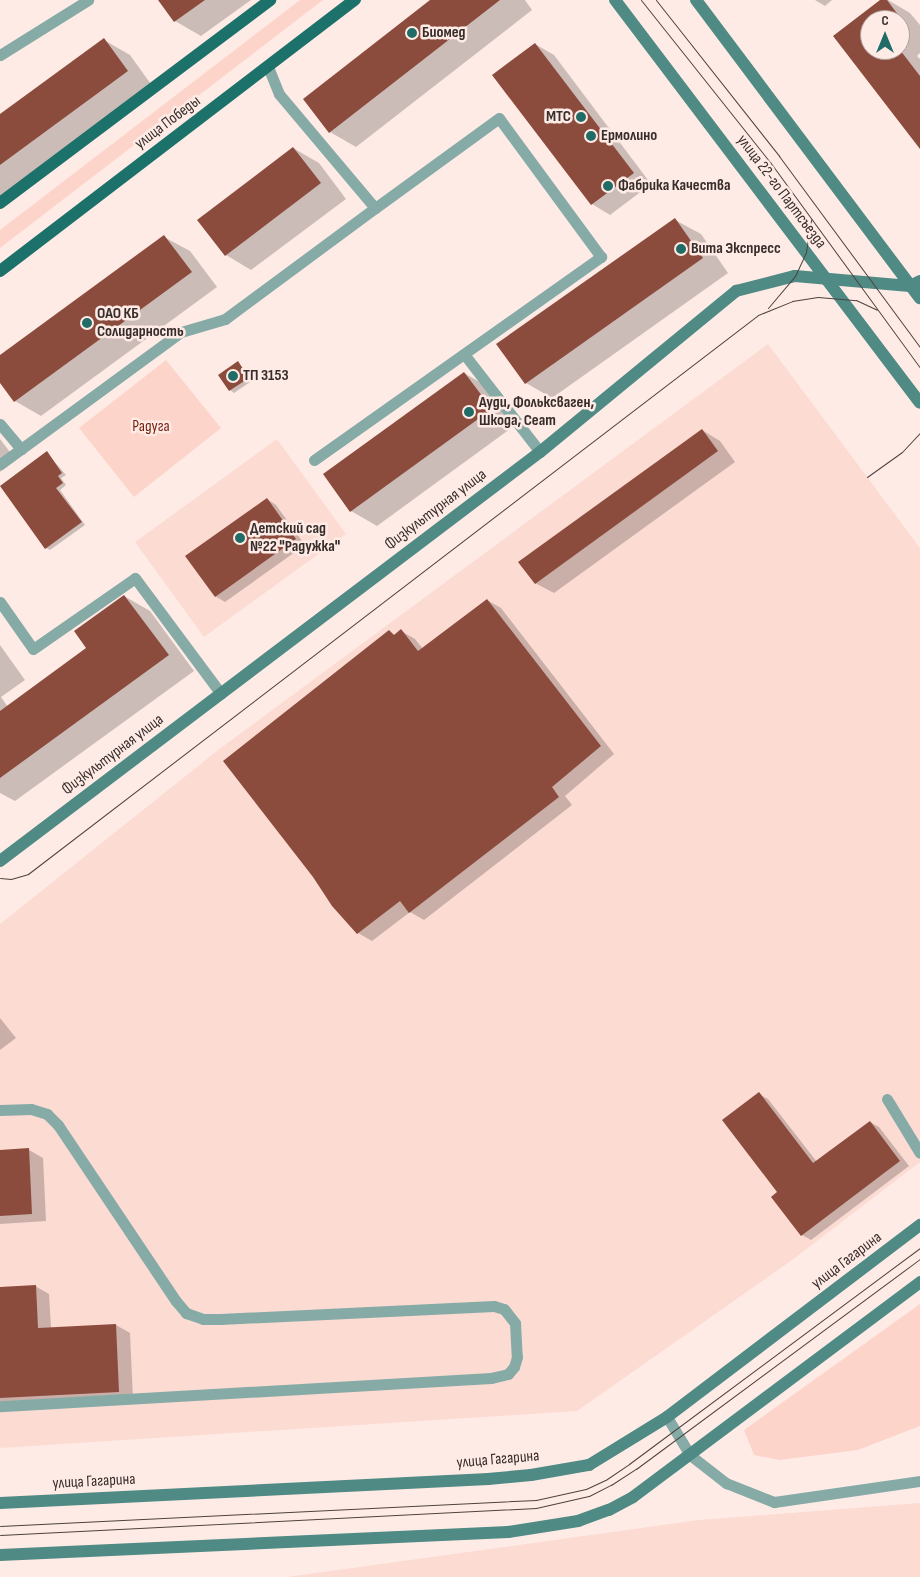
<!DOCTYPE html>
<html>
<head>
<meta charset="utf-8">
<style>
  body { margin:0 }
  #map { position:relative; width:920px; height:1577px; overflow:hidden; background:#ffebe6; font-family:"Sofia Sans Condensed",sans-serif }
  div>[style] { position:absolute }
  .built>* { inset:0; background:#fcdbd3 }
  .green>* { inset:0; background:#fdd4ca }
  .shadow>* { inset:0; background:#0003 }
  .building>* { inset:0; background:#8c4c3d }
  .lane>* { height:11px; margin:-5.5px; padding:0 5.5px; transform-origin:5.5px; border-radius:5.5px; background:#86aba7 }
  .secondary>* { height:12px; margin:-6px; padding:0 6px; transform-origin:6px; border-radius:6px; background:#4f8a84 }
  .primary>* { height:12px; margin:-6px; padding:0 6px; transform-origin:6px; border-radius:6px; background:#1d716b }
  .tram>* { height:1px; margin:-0.5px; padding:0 0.5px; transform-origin:0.5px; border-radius:0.5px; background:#4d423f }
  .dots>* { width:14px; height:14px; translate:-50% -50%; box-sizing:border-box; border:2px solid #ffebe6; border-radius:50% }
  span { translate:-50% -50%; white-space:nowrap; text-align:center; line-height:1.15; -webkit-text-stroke:5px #ffebe6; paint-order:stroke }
  .poi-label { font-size:16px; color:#372e2b; font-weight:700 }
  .left { translate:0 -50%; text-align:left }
  .right { translate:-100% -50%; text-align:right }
  .street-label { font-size:16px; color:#372e2b }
  .park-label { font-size:16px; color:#77220f }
  .north { position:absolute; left:860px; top:10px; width:50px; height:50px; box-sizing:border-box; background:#ffebe6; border:1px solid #af9f9b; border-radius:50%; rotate:0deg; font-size:14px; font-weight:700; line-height:20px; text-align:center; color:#372e2b }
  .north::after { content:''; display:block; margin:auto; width:18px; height:22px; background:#226c67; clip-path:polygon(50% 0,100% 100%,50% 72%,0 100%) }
</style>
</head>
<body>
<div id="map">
  <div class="built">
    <i style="clip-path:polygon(768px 344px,920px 548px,920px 1162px,792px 1260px,577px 1411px,0 1448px,0 924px,222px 747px)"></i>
    <i style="clip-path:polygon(277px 439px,346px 534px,204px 637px,135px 542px)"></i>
    <i style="clip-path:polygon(920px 1503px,920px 1577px,287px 1577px,699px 1520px)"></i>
  </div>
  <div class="green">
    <i style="clip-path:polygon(300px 0,323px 0,0 248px,0 230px)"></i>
    <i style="clip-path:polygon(166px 360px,221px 428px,134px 497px,79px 428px)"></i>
    <i style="clip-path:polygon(920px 1304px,920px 1426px,858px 1450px,779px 1460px,754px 1455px,744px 1430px)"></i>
  </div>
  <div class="shadow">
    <i style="clip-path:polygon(160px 0,251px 0,201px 36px,175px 21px)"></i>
    <i style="clip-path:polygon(432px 0,525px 0,532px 10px,356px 147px,330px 132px)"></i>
    <i style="clip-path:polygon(815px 0,832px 0,825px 6px)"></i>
    <i style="clip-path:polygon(evenodd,882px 0,888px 0,910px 13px,920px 25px,920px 53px,917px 56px,920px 59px,920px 146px,835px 36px,882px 0,870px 20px,900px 20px,900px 50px,870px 50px,870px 20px)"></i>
    <i style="clip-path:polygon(104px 40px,130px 55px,153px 87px,0 198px,0 116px)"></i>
    <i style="clip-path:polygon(535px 44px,554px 55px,651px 184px,610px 215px,592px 204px,494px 75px)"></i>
    <i style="clip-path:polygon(293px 148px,319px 163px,346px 199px,251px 270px,226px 255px)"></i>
    <i style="clip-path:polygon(675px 220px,701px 234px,728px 273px,552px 398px,526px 383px)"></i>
    <i style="clip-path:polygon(164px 237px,190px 251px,217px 287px,41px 416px,15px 401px,0 381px,0 357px)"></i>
    <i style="clip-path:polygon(238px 363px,253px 380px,234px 393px,230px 390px)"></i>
    <i style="clip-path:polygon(464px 373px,490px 388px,517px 424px,377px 526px,351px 511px)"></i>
    <i style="clip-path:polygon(702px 430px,720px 441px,735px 462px,554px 593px,535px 583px)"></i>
    <i style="clip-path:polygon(0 439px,16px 460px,0 472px)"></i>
    <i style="clip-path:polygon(47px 453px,66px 475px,61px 478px,66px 485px,60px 490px,85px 525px,50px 550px,46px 548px)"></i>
    <i style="clip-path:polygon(267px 499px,276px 505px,305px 545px,225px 602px,215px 596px)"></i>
    <i style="clip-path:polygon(124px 596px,150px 611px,194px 671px,15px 801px,0 793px,0 645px,25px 680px,1px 697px,8px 707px,88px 648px)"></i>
    <i style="clip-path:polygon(487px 600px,501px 608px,614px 754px,565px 796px,572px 805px,424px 920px,410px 912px,372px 941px,358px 933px,389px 632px,395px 635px,401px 631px,415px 639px,423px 649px)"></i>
    <i style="clip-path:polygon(0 1018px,16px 1038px,0 1050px)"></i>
    <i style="clip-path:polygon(759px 1094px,768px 1099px,817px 1162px,870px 1122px,879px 1127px,909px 1166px,811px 1240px,802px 1235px,779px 1192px)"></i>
    <i style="clip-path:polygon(29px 1150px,43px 1158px,46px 1221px,0 1224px,0 1151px)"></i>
    <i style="clip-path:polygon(35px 1286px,49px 1294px,51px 1328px,116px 1325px,130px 1333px,133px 1399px,0 1406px,0 1288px)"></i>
  </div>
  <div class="building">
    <i style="clip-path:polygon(158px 0,205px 0,174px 22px)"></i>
    <i style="clip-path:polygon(430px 0,500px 0,329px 133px,303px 99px)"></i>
    <i style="clip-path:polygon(880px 0,887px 0,908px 28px,900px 34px,900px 20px,870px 20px,870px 50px,900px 50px,920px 76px,920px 149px,833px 36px)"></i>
    <i style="clip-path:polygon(104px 38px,128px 71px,0 165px,0 114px)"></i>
    <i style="clip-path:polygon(535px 43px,634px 173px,591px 205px,492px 75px)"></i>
    <i style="clip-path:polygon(293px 147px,321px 183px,225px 256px,197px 220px)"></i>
    <i style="clip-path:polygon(675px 218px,703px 258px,525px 384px,496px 344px)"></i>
    <i style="clip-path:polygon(164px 235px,192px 272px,14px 402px,0 383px,0 355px)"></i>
    <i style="clip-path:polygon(238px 361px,249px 378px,229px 391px,218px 375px)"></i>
    <i style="clip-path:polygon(464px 372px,492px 409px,350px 512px,323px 474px)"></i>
    <i style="clip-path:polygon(702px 429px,718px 451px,535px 584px,518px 562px)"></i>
    <i style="clip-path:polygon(47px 451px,62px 473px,58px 476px,63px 483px,56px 488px,82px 522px,45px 549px,0 486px)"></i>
    <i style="clip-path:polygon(267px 498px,296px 539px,215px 597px,185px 556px)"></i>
    <i style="clip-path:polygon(124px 595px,169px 655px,0 778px,0 711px,86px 648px,74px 631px)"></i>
    <i style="clip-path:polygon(487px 599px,601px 746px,552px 787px,559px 797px,409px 913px,400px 901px,357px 934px,332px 906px,313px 877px,223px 761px,389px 630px,394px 635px,401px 629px,418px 651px)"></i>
    <i style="clip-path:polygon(759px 1092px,813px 1163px,870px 1121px,900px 1161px,801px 1236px,771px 1197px,777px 1192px,722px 1120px)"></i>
    <i style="clip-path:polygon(29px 1148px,32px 1214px,0 1216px,0 1150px)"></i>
    <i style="clip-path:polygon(36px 1285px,38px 1328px,116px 1324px,119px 1392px,0 1398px,0 1287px)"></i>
  </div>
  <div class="lane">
    <i style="left:0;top:55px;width:104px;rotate:-32deg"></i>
    <i style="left:464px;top:354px;width:124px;rotate:52.2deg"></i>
    <i style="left:0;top:424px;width:33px;rotate:50deg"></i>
    <i style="left:21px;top:449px;width:26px;rotate:144deg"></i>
    <i style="left:21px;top:449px;width:198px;rotate:-36.2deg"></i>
    <i style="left:181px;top:332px;width:46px;rotate:-16.5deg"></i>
    <i style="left:225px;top:319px;width:187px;rotate:-36.5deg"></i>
    <i style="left:375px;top:208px;width:149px;rotate:-130.1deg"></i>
    <i style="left:279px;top:94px;width:29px;rotate:-112deg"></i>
    <i style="left:314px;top:460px;width:352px;rotate:-35.3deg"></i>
    <i style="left:601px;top:257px;width:172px;rotate:-126.3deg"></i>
    <i style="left:499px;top:118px;width:153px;rotate:144deg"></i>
    <i style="left:0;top:602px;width:57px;rotate:54.9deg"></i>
    <i style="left:33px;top:649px;width:124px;rotate:-34.8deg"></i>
    <i style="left:135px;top:578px;width:144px;rotate:53.4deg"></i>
    <i style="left:887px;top:1099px;width:63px;rotate:58.6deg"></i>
    <i style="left:0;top:1110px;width:31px;rotate:-2deg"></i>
    <i style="left:31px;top:1109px;width:17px;rotate:17deg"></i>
    <i style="left:47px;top:1114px;width:16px;rotate:45deg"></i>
    <i style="left:58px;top:1125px;width:212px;rotate:56.2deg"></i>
    <i style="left:176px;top:1301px;width:16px;rotate:50deg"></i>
    <i style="left:186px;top:1313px;width:18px;rotate:19deg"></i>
    <i style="left:203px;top:1319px;width:17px"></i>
    <i style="left:220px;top:1319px;width:274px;rotate:-2.7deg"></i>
    <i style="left:494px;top:1306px;width:10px;rotate:17deg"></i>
    <i style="left:504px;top:1309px;width:18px;rotate:52deg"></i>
    <i style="left:515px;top:1323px;width:34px;rotate:87deg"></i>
    <i style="left:517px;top:1357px;width:10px;rotate:107deg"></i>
    <i style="left:514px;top:1367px;width:9px;rotate:131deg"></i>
    <i style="left:508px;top:1374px;width:17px;rotate:167deg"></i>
    <i style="left:491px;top:1378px;width:492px;rotate:176.7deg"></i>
    <i style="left:667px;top:1417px;width:44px;rotate:58.8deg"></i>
    <i style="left:690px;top:1455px;width:46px;rotate:37.9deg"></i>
    <i style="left:726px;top:1483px;width:52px;rotate:21.6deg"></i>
    <i style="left:774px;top:1502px;width:148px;rotate:-8.2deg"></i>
  </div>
  <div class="secondary">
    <i style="left:615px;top:0;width:505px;rotate:52.88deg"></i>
    <i style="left:696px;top:0;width:373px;rotate:53.1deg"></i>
    <i style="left:0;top:861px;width:677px;rotate:-37.14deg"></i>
    <i style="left:540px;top:452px;width:254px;rotate:-39.4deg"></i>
    <i style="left:736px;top:291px;width:61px;rotate:-14.3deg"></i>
    <i style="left:795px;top:276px;width:115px;rotate:5deg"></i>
    <i style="left:910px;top:286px;width:11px;rotate:-27deg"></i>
    <i style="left:0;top:1503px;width:489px;rotate:-2.8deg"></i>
    <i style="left:488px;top:1479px;width:43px;rotate:-5.3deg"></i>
    <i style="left:531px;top:1475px;width:59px;rotate:-9.8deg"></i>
    <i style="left:589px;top:1465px;width:92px;rotate:-31.6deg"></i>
    <i style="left:667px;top:1417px;width:318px;rotate:-37.2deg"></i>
    <i style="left:0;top:1555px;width:509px;rotate:-2.59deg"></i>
    <i style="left:508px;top:1532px;width:71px;rotate:-8.9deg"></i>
    <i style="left:578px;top:1521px;width:33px;rotate:-20deg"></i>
    <i style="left:609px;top:1510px;width:27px;rotate:-28deg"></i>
    <i style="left:633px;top:1497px;width:359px;rotate:-36.8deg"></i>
  </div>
  <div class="primary">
    <i style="left:0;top:203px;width:338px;rotate:-36.9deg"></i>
    <i style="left:0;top:271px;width:447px;rotate:-37.4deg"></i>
  </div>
  <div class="tram">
    <i style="left:641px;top:0;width:207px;rotate:51.5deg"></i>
    <i style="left:770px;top:162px;width:255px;rotate:53.9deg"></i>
    <i style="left:656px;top:0;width:199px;rotate:51.7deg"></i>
    <i style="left:779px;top:156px;width:237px;rotate:53.6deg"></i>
    <i style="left:768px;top:308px;width:42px;rotate:-49.8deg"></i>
    <i style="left:795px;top:276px;width:26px;rotate:-65deg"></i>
    <i style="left:806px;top:252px;width:33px;rotate:-81deg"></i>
    <i style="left:867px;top:477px;width:43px;rotate:-35.5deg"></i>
    <i style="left:902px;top:452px;width:26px;rotate:-47deg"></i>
    <i style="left:0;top:878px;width:11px;rotate:5deg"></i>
    <i style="left:11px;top:879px;width:18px;rotate:-16deg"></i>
    <i style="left:28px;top:874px;width:919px;rotate:-37.44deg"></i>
    <i style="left:758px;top:315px;width:37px;rotate:-22deg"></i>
    <i style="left:792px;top:301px;width:26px;rotate:-9deg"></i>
    <i style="left:818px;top:297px;width:38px;rotate:5deg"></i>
    <i style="left:856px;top:300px;width:23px;rotate:25deg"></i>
    <i style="left:0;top:1526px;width:537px;rotate:-2.78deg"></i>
    <i style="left:536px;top:1500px;width:51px;rotate:-12.4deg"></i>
    <i style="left:586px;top:1489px;width:23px;rotate:-25deg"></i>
    <i style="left:607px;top:1479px;width:27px;rotate:-34deg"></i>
    <i style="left:629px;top:1464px;width:362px;rotate:-36.6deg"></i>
    <i style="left:0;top:1535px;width:537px;rotate:-2.88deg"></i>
    <i style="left:536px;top:1508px;width:54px;rotate:-12.8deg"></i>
    <i style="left:589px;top:1496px;width:25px;rotate:-27deg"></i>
    <i style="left:611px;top:1485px;width:30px;rotate:-33deg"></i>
    <i style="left:636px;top:1469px;width:353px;rotate:-36.5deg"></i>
  </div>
  <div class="dots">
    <i style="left:412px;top:33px;background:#226c67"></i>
    <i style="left:581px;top:117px;background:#226c67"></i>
    <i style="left:591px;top:136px;background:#226c67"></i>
    <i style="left:608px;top:186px;background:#226c67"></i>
    <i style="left:681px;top:249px;background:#226c67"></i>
    <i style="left:87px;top:323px;background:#226c67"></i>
    <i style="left:233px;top:376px;background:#226c67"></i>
    <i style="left:469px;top:412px;background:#226c67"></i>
    <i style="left:240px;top:538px;background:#226c67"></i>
  </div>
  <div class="poi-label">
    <span class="left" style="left:422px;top:33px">Биомед</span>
    <span class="right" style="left:571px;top:117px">МТС</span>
    <span class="left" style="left:601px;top:136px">Ермолино</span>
    <span class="left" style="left:618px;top:186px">Фабрика Качества</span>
    <span class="left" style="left:691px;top:249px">Вита Экспресс</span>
    <span class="left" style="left:97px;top:323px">ОАО КБ<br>Солидарность</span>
    <span class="left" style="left:243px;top:376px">ТП 3153</span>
    <span class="left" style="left:479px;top:412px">Ауди, Фольксваген,<br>Шкода, Сеат</span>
    <span class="left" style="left:250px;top:538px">Детский сад<br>№22 "Радужка"</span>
  </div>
  <div class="street-label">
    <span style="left:168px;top:123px;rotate:-37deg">улица Победы</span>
    <span style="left:781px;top:192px;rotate:53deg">улица 22-го Партсъезда</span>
    <span style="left:436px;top:510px;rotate:-37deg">Физкультурная улица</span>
    <span style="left:113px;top:755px;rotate:-37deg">Физкультурная улица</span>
    <span style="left:847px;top:1261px;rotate:-37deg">улица Гагарина</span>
    <span style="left:498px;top:1460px;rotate:-5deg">улица Гагарина</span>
    <span style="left:94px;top:1482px;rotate:-3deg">улица Гагарина</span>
  </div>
  <div class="park-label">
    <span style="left:151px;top:427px">Радyга</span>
  </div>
  <div class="north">С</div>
</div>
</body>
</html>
